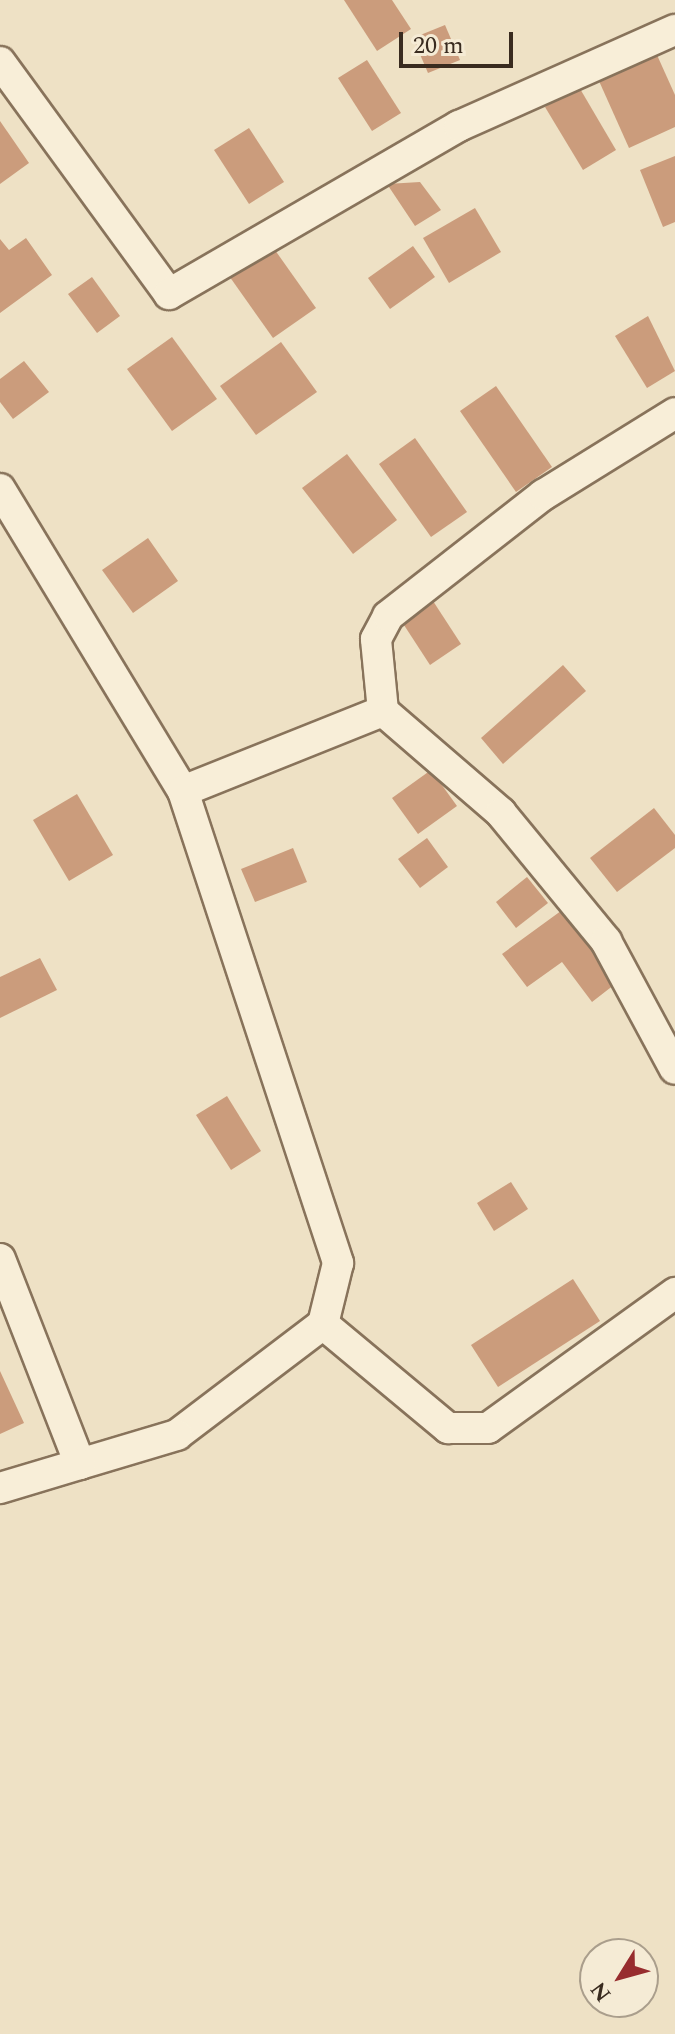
<!DOCTYPE html>
<html>
<head>
<meta charset="utf-8">
<style>
  body { margin:0 }
  #map { position:relative; width:675px; height:2034px; overflow:hidden; background:#eee1c5; font-family:Spectral,serif }
  div>[style] { position:absolute }
  .building>* { inset:0; background:#cb9c7c }
  .roads { filter:drop-shadow(2px 0 #88735b) drop-shadow(-2px 0 #88735b) drop-shadow(0 2px #88735b) drop-shadow(0 -2px #88735b) }
  .street>* { height:30px; margin:-15px; padding:0 15px; transform-origin:15px; border-radius:15px; background:#f8eed8 }
  span { translate:-50% -50%; white-space:nowrap; text-align:center; line-height:1.15; -webkit-text-stroke:6px #f5ebd5; paint-order:stroke }
  .north { position:absolute; left:579px; top:1938px; width:80px; height:80px; box-sizing:border-box; background:#f5ebd5; border:2px solid #aa9e8c; border-radius:50%; rotate:233deg; font-size:22px; font-weight:700; line-height:32px; text-align:center; color:#392b1f }
  .north::after { content:''; display:block; margin:auto; width:28px; height:36px; background:#972c2e; clip-path:polygon(50% 0,100% 100%,50% 72%,0 100%) }
  .scale { position:absolute; left:399px; top:32px; width:114px; height:36px; box-sizing:border-box; border:4px solid #392b1f; border-top:0; padding-left:10px; font-size:24px; line-height:28px; white-space:nowrap; color:#392b1f; -webkit-text-stroke:6px #f5ebd5; paint-order:stroke }
</style>
</head>
<body>
<div id="map">
  <div class="building">
    <i style="clip-path:polygon(344px 0,392px 0,411px 29px,377px 51px)"></i>
    <i style="clip-path:polygon(445px 25px,460px 60px,428px 73px,413px 38px)"></i>
    <i style="clip-path:polygon(657px 55px,675px 95px,675px 127px,629px 148px,599px 81px)"></i>
    <i style="clip-path:polygon(367px 60px,401px 113px,372px 131px,338px 78px)"></i>
    <i style="clip-path:polygon(579px 87px,616px 150px,583px 170px,545px 107px)"></i>
    <i style="clip-path:polygon(0 121px,29px 163px,0 184px)"></i>
    <i style="clip-path:polygon(249px 128px,284px 182px,249px 204px,214px 150px)"></i>
    <i style="clip-path:polygon(675px 156px,675px 222px,663px 227px,640px 170px)"></i>
    <i style="clip-path:polygon(420px 182px,441px 210px,415px 226px,387px 184px)"></i>
    <i style="clip-path:polygon(475px 208px,501px 252px,449px 283px,423px 238px)"></i>
    <i style="clip-path:polygon(26px 238px,52px 275px,0 313px,0 239px,9px 250px)"></i>
    <i style="clip-path:polygon(270px 243px,316px 308px,273px 338px,227px 273px)"></i>
    <i style="clip-path:polygon(413px 246px,435px 277px,390px 309px,368px 278px)"></i>
    <i style="clip-path:polygon(92px 277px,120px 316px,97px 333px,68px 294px)"></i>
    <i style="clip-path:polygon(648px 316px,675px 371px,647px 388px,615px 336px)"></i>
    <i style="clip-path:polygon(172px 337px,217px 399px,172px 431px,127px 369px)"></i>
    <i style="clip-path:polygon(281px 342px,317px 392px,256px 435px,220px 386px)"></i>
    <i style="clip-path:polygon(24px 361px,49px 392px,13px 419px,0 402px,0 379px)"></i>
    <i style="clip-path:polygon(496px 386px,552px 467px,516px 492px,460px 411px)"></i>
    <i style="clip-path:polygon(415px 438px,467px 512px,431px 537px,379px 464px)"></i>
    <i style="clip-path:polygon(347px 454px,397px 520px,353px 554px,302px 488px)"></i>
    <i style="clip-path:polygon(148px 538px,178px 581px,133px 613px,102px 570px)"></i>
    <i style="clip-path:polygon(433px 601px,461px 644px,430px 665px,402px 622px)"></i>
    <i style="clip-path:polygon(563px 665px,586px 691px,503px 764px,481px 738px)"></i>
    <i style="clip-path:polygon(431px 770px,457px 806px,418px 834px,392px 798px)"></i>
    <i style="clip-path:polygon(77px 794px,113px 855px,69px 881px,33px 820px)"></i>
    <i style="clip-path:polygon(654px 808px,675px 835px,675px 848px,617px 892px,590px 858px)"></i>
    <i style="clip-path:polygon(427px 838px,448px 867px,420px 888px,398px 859px)"></i>
    <i style="clip-path:polygon(293px 848px,307px 882px,255px 902px,241px 869px)"></i>
    <i style="clip-path:polygon(527px 877px,548px 903px,516px 928px,496px 902px)"></i>
    <i style="clip-path:polygon(565px 908px,619px 981px,592px 1002px,562px 962px,527px 987px,502px 954px)"></i>
    <i style="clip-path:polygon(40px 958px,57px 990px,0 1018px,0 977px)"></i>
    <i style="clip-path:polygon(227px 1096px,261px 1151px,231px 1170px,196px 1115px)"></i>
    <i style="clip-path:polygon(511px 1182px,528px 1209px,494px 1231px,477px 1203px)"></i>
    <i style="clip-path:polygon(573px 1279px,600px 1321px,498px 1387px,471px 1345px)"></i>
    <i style="clip-path:polygon(0 1371px,24px 1423px,0 1434px)"></i>
  </div>
  <div class="roads">
    <div class="street">
      <i style="left:0;top:62px;width:287px;rotate:53.9deg"></i>
      <i style="left:169px;top:294px;width:335px;rotate:-30.1deg"></i>
      <i style="left:459px;top:126px;width:236px;rotate:-24deg"></i>
      <i style="left:0;top:489px;width:353px;rotate:58.8deg"></i>
      <i style="left:183px;top:791px;width:497px;rotate:71.8deg"></i>
      <i style="left:338px;top:1263px;width:63px;rotate:103.8deg"></i>
      <i style="left:323px;top:1324px;width:183px;rotate:142.8deg"></i>
      <i style="left:177px;top:1435px;width:101px;rotate:163.4deg"></i>
      <i style="left:383px;top:711px;width:156px;rotate:40.8deg"></i>
      <i style="left:501px;top:813px;width:166px;rotate:50.6deg"></i>
      <i style="left:606px;top:941px;width:145px;rotate:61.7deg"></i>
      <i style="left:183px;top:791px;width:215px;rotate:-21.8deg"></i>
      <i style="left:383px;top:711px;width:72px;rotate:-95.6deg"></i>
      <i style="left:376px;top:639px;width:26px;rotate:-62deg"></i>
      <i style="left:388px;top:616px;width:197px;rotate:-38deg"></i>
      <i style="left:543px;top:495px;width:155px;rotate:-31.8deg"></i>
      <i style="left:0;top:1259px;width:220px;rotate:68.7deg"></i>
      <i style="left:80px;top:1464px;width:84px;rotate:163.3deg"></i>
      <i style="left:323px;top:1324px;width:163px;rotate:39.8deg"></i>
      <i style="left:448px;top:1428px;width:40px"></i>
      <i style="left:488px;top:1428px;width:231px;rotate:-35.8deg"></i>
    </div>
  </div>
  <div class="north">N</div>
  <div class="scale">20 m</div>
</div>
</body>
</html>
